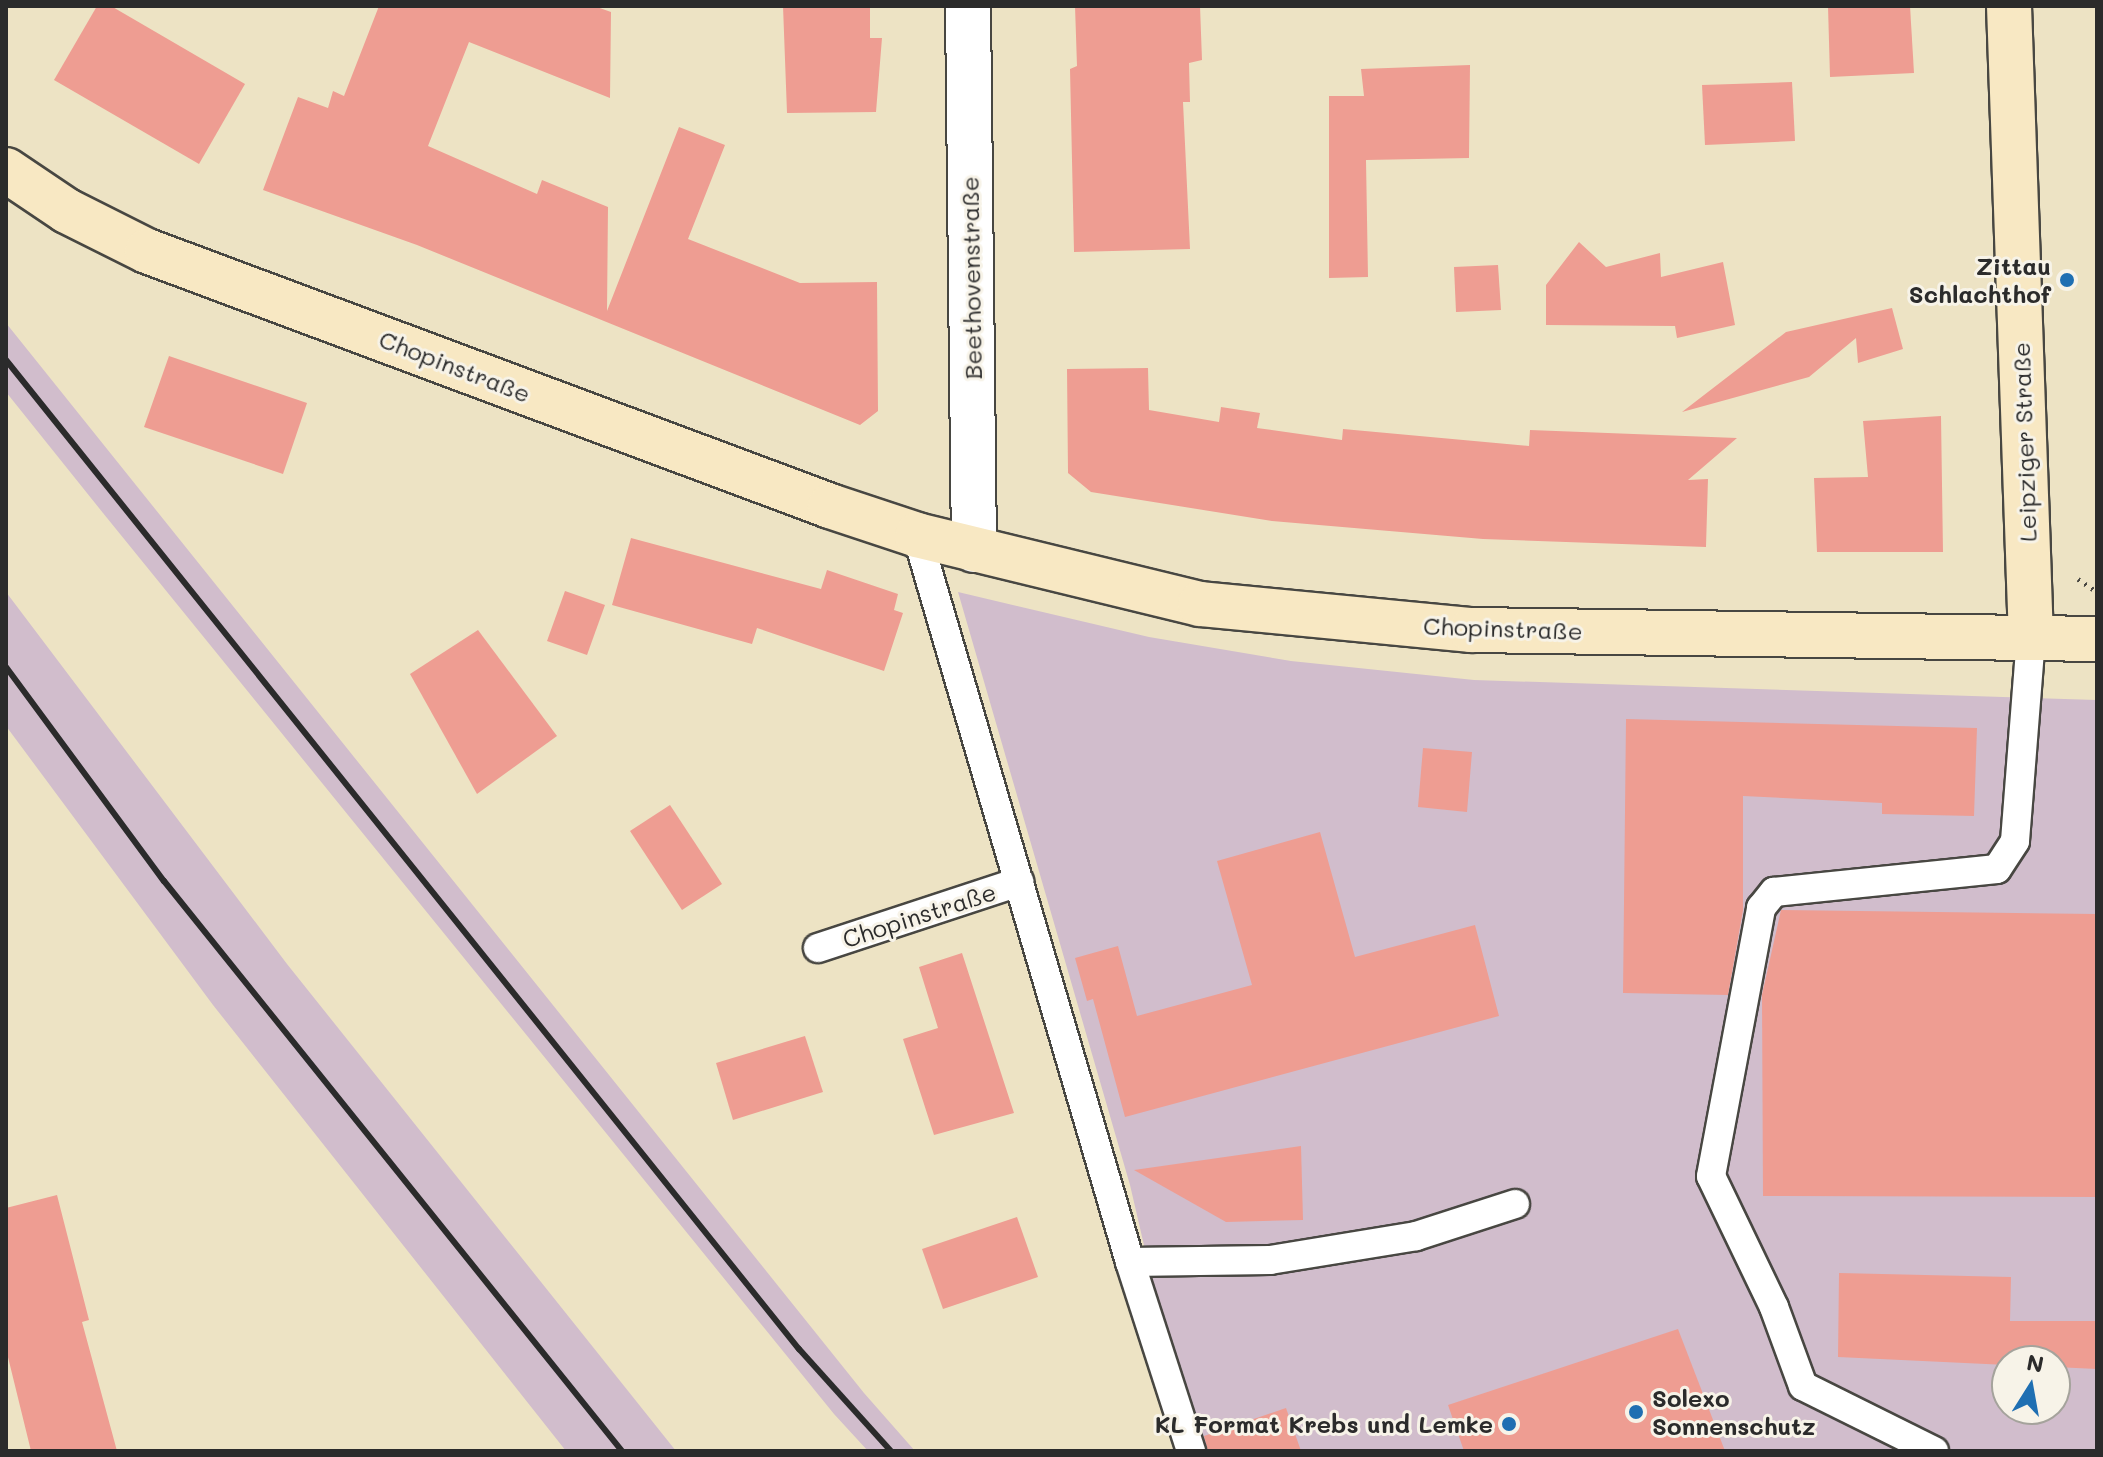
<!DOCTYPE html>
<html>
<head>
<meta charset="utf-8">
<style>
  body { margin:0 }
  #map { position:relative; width:2103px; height:1457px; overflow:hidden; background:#ede3c4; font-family:Mali,sans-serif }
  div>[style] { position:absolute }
  .industrial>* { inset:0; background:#d1bdcc }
  .building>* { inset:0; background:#ee9d92 }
  .path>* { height:5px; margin-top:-2.5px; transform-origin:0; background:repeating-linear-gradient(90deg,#484742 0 2px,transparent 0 8px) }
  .roads { filter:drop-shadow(2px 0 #484742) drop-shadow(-2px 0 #484742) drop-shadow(0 2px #484742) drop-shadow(0 -2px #484742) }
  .lane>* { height:28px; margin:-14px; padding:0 14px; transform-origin:14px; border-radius:14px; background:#fff }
  .street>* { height:44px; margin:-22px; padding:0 22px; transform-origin:22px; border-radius:22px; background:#fff }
  .secondary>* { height:44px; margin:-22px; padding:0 22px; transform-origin:22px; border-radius:22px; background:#f8e8c3 }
  .rail>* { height:6px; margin:-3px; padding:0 3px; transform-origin:3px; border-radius:3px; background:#2b2b2b }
  .dots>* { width:22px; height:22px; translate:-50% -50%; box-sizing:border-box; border:4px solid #f7f3e8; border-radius:50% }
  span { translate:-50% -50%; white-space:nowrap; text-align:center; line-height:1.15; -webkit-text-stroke:6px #f7f3e8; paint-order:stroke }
  .poi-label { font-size:24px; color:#2b2b2b; font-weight:700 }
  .right { translate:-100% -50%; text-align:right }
  .left { translate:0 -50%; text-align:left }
  .street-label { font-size:24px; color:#2b2b2b }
  .frame { position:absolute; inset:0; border:8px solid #2b2b2b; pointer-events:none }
  .north { position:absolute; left:1991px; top:1345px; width:80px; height:80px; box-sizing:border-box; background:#f7f3e8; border:2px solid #a5a39c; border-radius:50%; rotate:11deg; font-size:22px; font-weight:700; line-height:32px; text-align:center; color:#2b2b2b }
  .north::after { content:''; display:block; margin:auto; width:28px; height:36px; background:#1f6fb2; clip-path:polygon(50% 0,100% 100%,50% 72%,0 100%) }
</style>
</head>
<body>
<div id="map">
  <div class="industrial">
    <i style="clip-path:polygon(6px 323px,864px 1393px,915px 1451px,868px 1451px,834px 1414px,103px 513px,6px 392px)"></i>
    <i style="clip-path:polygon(6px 592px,287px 964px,676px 1451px,566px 1451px,213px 1005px,6px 726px)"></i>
    <i style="clip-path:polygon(evenodd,958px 592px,1149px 637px,1291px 661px,1474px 680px,2097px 700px,2097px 1451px,1204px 1451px,1160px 1314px,1130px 1185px,958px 592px,2007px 1361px,2055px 1361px,2055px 1409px,2007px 1409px,2007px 1361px)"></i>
  </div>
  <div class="building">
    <i style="clip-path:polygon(97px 6px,111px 6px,245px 84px,199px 164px,54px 80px)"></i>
    <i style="clip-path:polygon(379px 6px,594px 6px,611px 12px,610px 98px,469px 42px,428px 146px,537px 194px,542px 180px,608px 207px,607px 311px,679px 127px,725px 145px,688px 239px,800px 283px,877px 282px,878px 411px,860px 425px,417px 245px,263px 190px,298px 97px,328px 108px,333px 91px,344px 96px)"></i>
    <i style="clip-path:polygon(783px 6px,870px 6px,870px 38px,882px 38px,876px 112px,787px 113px)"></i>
    <i style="clip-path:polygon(1075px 6px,1200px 6px,1202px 60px,1189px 63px,1190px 102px,1183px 102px,1190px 249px,1074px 252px,1070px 69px,1077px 66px)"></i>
    <i style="clip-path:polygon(1828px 6px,1910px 6px,1914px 73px,1830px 77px)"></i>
    <i style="clip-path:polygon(1470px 65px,1469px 158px,1366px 160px,1368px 277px,1329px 278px,1329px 96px,1364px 96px,1361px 69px)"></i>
    <i style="clip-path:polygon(1792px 82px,1795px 141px,1705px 145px,1702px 85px)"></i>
    <i style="clip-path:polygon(1579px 242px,1606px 267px,1660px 253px,1661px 277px,1723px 262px,1735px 325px,1677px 338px,1675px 326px,1546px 325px,1546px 285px)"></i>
    <i style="clip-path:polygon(1498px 265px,1501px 310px,1456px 312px,1454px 267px)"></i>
    <i style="clip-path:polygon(1892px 308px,1903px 349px,1858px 363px,1856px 338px,1809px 377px,1682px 412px,1786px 332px)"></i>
    <i style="clip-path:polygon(169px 356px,307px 403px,283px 474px,144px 427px)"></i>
    <i style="clip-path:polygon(1148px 368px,1149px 410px,1219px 422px,1221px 407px,1260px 413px,1257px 428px,1342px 440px,1343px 429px,1529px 446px,1530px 430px,1737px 438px,1688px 480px,1708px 479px,1706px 547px,1483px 539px,1272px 521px,1091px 492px,1068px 473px,1067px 369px)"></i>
    <i style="clip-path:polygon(1941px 416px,1943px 552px,1817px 552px,1814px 478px,1868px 477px,1863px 421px)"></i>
    <i style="clip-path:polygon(631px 538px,821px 589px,827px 570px,898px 594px,894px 610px,903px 613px,884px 671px,757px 628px,752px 644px,612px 605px)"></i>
    <i style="clip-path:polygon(565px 591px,605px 605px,587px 655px,547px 641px)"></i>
    <i style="clip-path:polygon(478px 630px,557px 736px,477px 794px,410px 674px)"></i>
    <i style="clip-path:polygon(1626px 719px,1977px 728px,1974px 816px,1882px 814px,1882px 803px,1743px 796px,1743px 910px,1728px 995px,1623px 993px)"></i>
    <i style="clip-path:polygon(1423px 748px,1472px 752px,1467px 812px,1418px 807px)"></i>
    <i style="clip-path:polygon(670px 805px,722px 884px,682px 910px,630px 831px)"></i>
    <i style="clip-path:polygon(1320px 832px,1355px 957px,1475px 925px,1499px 1016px,1125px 1117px,1093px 999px,1087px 1001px,1075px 958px,1118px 946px,1137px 1016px,1252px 985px,1217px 861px)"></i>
    <i style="clip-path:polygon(1781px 910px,2097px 914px,2097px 1197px,1763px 1196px,1762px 995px)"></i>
    <i style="clip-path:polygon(962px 953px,1014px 1113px,934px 1135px,903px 1039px,938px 1028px,919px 967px)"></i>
    <i style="clip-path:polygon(805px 1036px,823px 1092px,733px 1120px,716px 1063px)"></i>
    <i style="clip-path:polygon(1301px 1146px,1303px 1220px,1226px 1222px,1134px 1170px)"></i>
    <i style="clip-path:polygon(57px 1195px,89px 1320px,82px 1322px,117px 1451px,31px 1451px,6px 1349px,6px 1208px)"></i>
    <i style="clip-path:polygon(1017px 1217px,1038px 1277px,943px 1309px,922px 1249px)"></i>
    <i style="clip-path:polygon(1839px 1273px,2011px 1277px,2010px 1321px,2097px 1321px,2097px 1369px,2055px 1367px,2055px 1361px,2007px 1365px,1838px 1357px)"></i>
    <i style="clip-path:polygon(1678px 1329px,1725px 1451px,1464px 1451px,1448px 1405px)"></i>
    <i style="clip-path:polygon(1286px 1408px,1301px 1451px,1208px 1451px,1204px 1436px)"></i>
  </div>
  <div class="path">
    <i style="left:2078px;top:579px;width:22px;rotate:34deg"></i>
  </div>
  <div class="roads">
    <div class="lane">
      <i style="left:917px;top:535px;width:758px;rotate:73.67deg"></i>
      <i style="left:1130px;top:1262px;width:199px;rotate:72.1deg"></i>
      <i style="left:818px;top:948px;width:212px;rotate:-18.2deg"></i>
      <i style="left:1130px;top:1262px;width:140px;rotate:-0.8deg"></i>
      <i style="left:1270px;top:1260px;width:148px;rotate:-9.3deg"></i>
      <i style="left:1416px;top:1236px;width:104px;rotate:-17.9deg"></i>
      <i style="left:1934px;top:1451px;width:146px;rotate:-153.6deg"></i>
      <i style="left:1803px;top:1386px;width:84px;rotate:-110.2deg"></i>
      <i style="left:1774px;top:1307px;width:145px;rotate:-115.7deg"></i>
      <i style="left:1711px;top:1176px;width:273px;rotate:-79.4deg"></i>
      <i style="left:1761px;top:908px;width:21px;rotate:-51deg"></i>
      <i style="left:1774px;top:892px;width:224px;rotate:-5.9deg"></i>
      <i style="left:1997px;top:869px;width:33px;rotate:-57deg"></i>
      <i style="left:2015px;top:841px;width:204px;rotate:-85.5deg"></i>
    </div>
    <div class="street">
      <i style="left:968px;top:6px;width:544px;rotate:89.37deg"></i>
    </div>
    <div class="secondary">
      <i style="left:2009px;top:6px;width:632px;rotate:88.01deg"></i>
      <i style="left:6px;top:170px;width:73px;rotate:33.9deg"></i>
      <i style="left:67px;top:211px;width:89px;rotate:26.6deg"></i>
      <i style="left:147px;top:251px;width:729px;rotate:20.47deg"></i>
      <i style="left:830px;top:506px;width:92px;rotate:18.4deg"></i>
      <i style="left:917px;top:535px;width:291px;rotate:13.7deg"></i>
      <i style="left:1200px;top:604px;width:272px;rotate:5.5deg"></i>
      <i style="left:1471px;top:630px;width:626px;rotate:0.82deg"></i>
    </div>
  </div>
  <div class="rail">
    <i style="left:6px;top:360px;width:1268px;rotate:51.28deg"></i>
    <i style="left:799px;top:1349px;width:137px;rotate:48deg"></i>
    <i style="left:6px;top:667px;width:266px;rotate:53.6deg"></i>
    <i style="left:164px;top:881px;width:731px;rotate:51.22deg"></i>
  </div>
  <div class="dots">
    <i style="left:2067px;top:280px;background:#1f6fb2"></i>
    <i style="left:1636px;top:1412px;background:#1f6fb2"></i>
    <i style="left:1509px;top:1424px;background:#1f6fb2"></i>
  </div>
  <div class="poi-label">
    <span class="right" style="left:2051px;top:280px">Zittau<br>Schlachthof</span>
    <span class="left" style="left:1652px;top:1412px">Solexo<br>Sonnenschutz</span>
    <span class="right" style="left:1493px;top:1424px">KL Format Krebs und Lemke</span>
  </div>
  <div class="street-label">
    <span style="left:971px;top:278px;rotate:-91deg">Beethovenstraße</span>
    <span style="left:455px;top:366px;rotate:21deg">Chopinstraße</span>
    <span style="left:2024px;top:442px;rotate:-92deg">Leipziger Straße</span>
    <span style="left:1503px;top:628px;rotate:2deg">Chopinstraße</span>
    <span style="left:919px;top:915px;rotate:-18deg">Chopinstraße</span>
  </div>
  <div class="frame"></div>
  <div class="north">N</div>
</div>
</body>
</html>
